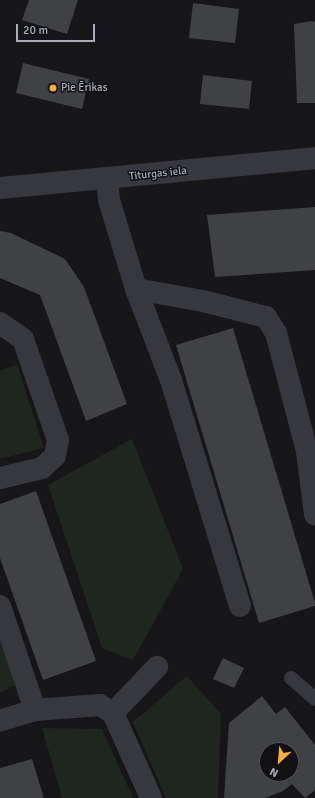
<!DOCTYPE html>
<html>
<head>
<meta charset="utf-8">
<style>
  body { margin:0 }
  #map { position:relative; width:315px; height:798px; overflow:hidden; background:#161618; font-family:Signika,sans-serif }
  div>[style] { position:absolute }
  .green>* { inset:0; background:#1e261f }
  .building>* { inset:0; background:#404145 }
  .lane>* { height:14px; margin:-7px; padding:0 7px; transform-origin:7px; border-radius:7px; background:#37383d }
  .street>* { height:22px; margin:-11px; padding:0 11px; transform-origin:11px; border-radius:11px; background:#37383d }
  .dots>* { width:11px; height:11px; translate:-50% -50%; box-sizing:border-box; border:2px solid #111113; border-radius:50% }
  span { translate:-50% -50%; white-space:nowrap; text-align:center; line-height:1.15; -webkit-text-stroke:3px #111113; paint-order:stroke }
  .poi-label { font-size:11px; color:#a8adb8 }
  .left { translate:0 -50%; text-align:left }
  .street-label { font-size:11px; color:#a8adb8 }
  .north { position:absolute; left:259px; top:742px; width:40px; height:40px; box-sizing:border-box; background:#111113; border:1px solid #4d4f55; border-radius:50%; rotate:206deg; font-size:11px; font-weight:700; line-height:16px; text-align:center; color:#a8adb8 }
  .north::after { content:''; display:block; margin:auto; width:14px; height:18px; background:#f2b134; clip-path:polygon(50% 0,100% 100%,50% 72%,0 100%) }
  .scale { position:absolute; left:16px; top:24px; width:79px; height:18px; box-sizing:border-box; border:2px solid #a8adb8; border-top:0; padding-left:5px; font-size:12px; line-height:14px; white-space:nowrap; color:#a8adb8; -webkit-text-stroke:3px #111113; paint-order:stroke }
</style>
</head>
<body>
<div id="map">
  <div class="green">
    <i style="clip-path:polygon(17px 364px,44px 448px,0 459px,0 371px)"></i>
    <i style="clip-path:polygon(132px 439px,183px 569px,133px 660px,102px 648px,48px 485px)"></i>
    <i style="clip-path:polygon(0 641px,16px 685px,0 693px)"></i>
    <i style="clip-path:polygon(187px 676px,221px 714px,218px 798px,166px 798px,133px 722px)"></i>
    <i style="clip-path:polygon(42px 728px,102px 729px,133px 798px,62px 798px)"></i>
  </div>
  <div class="building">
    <i style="clip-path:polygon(29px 0,78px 0,67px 34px,22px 20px)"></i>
    <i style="clip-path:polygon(193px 3px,239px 9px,235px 43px,189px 38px)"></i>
    <i style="clip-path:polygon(312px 21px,315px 22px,315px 103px,297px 103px,294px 24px)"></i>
    <i style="clip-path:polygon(23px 63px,89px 79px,82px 109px,16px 93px)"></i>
    <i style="clip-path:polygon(203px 75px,252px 81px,249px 109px,200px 104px)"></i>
    <i style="clip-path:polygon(315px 207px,315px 270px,215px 277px,207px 215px)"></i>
    <i style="clip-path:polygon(0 231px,11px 233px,65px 259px,84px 287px,127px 404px,86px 421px,40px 295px,0 278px)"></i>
    <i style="clip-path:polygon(233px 328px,315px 603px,315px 606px,259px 623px,176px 345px)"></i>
    <i style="clip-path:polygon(36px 491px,96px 661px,43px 680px,0 558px,0 504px)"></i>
    <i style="clip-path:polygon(223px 658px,244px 668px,234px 688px,213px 679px)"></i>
    <i style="clip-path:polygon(evenodd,262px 696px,276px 714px,285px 707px,315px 745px,315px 790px,305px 798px,292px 784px,283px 791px,265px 798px,224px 798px,229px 723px,262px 696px,267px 750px,291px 750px,291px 774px,267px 774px,267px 750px)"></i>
    <i style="clip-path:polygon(32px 759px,44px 798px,0 798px,0 768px)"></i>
  </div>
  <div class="lane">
    <i style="left:291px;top:678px;width:32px;rotate:41deg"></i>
  </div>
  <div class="street">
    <i style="left:107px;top:180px;width:20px;rotate:84deg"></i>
    <i style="left:109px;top:200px;width:93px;rotate:73.1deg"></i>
    <i style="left:136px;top:289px;width:97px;rotate:69deg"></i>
    <i style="left:171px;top:380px;width:236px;rotate:73deg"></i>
    <i style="left:0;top:188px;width:316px;rotate:-5.4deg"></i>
    <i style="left:136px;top:289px;width:68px;rotate:10.2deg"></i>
    <i style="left:203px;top:301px;width:65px;rotate:14.3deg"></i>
    <i style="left:266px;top:317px;width:19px;rotate:58deg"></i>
    <i style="left:276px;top:333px;width:122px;rotate:75.3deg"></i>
    <i style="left:307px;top:451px;width:64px;rotate:82.8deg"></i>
    <i style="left:0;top:323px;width:28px;rotate:35deg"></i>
    <i style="left:23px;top:339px;width:107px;rotate:70.9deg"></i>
    <i style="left:58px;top:440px;width:16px;rotate:101deg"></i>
    <i style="left:55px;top:456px;width:18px;rotate:137deg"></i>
    <i style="left:42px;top:468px;width:43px;rotate:166.6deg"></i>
    <i style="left:0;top:606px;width:110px;rotate:71.4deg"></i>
    <i style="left:35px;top:710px;width:37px;rotate:163deg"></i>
    <i style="left:35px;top:710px;width:65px;rotate:-4.4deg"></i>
    <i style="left:100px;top:705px;width:15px;rotate:32deg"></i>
    <i style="left:113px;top:713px;width:93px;rotate:65.9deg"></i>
    <i style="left:113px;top:713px;width:64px;rotate:-46.3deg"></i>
  </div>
  <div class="dots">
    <i style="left:53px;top:88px;background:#f2b134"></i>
  </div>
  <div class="poi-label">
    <span class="left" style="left:61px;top:88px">Pie Ērikas</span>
  </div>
  <div class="street-label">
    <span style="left:158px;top:174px;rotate:-6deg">Titurgas iela</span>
  </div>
  <div class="north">N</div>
  <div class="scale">20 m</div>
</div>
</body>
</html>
